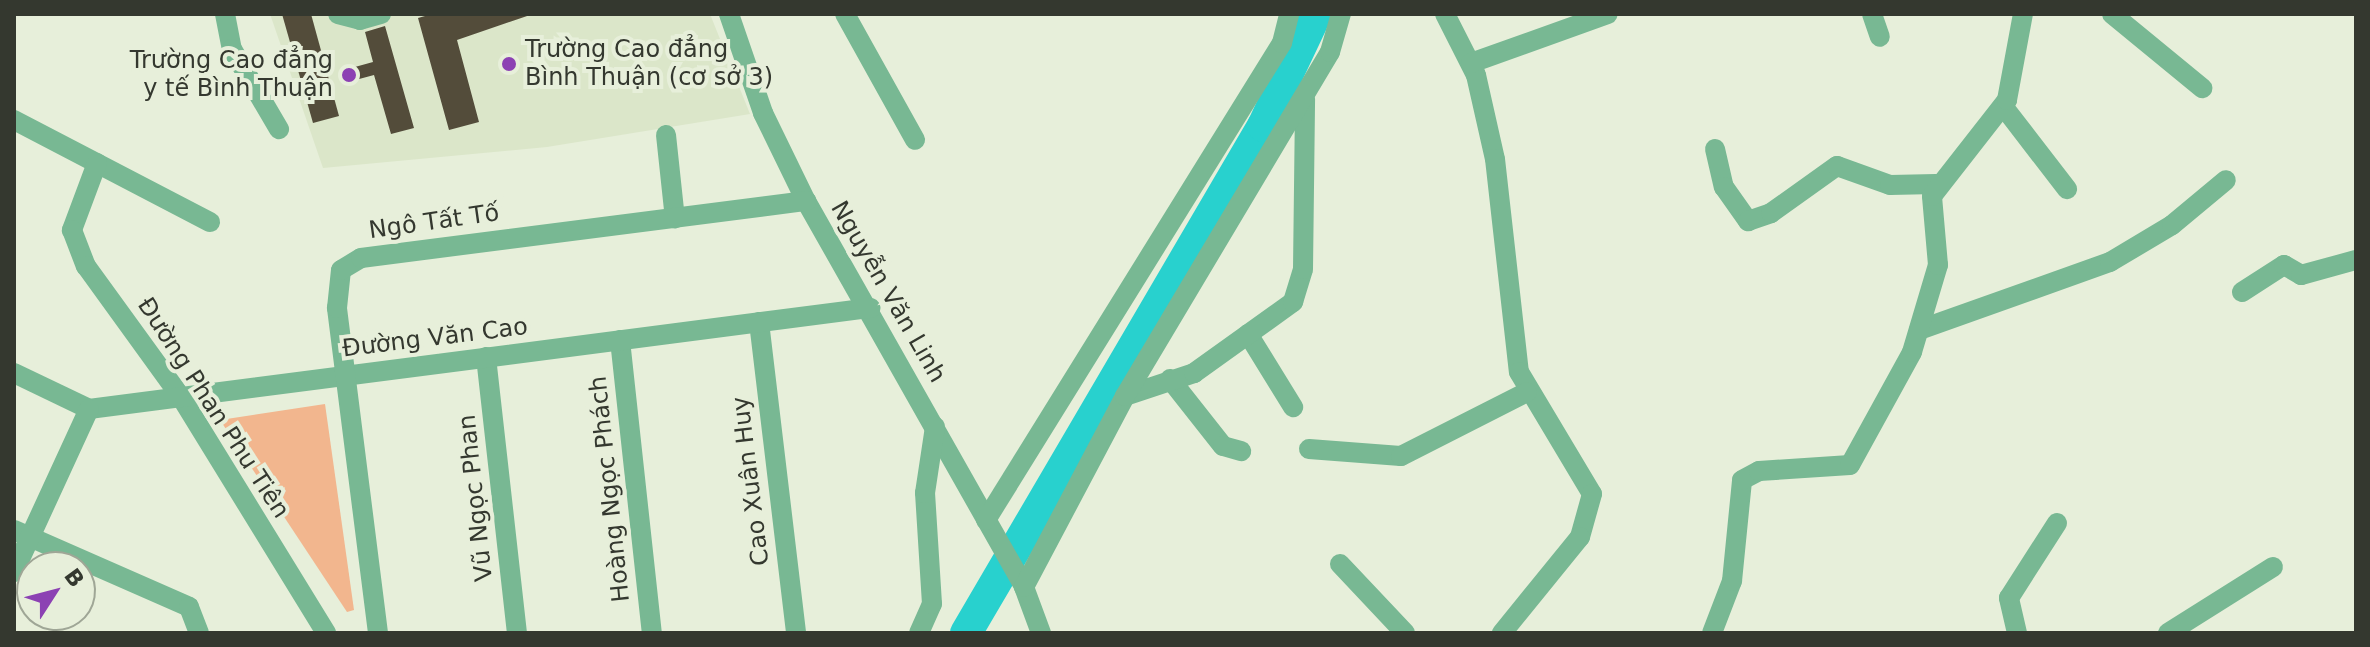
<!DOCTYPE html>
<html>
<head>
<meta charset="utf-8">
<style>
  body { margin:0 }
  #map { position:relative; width:2370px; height:647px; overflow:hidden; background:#e7efda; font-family:"DejaVu Sans",sans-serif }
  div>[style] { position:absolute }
  .built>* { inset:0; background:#dbe6c9 }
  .green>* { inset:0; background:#f2b68e }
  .river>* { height:32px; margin:-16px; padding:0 16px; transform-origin:16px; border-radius:16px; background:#28d1ce }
  .building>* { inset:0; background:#534c3a }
  .minor>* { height:20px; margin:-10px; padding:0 10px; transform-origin:10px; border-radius:10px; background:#78b893 }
  .dots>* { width:22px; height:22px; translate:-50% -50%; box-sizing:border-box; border:4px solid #e7efda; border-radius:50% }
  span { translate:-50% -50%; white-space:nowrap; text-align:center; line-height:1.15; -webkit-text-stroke:8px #e7efda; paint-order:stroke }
  .poi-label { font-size:24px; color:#34382f }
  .left { translate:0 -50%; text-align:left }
  .right { translate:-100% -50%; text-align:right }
  .street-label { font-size:24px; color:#34382f }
  .frame { position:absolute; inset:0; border:16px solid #34382f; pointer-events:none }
  .north { position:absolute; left:16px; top:551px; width:80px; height:80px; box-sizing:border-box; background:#e7efda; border:2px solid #9fa696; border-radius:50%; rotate:54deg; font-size:22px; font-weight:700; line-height:32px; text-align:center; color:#34382f }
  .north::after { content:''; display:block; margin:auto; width:28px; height:36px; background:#8c41b3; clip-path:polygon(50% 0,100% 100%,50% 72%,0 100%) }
</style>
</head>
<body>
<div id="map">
  <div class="built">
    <i style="clip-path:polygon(270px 14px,710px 14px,750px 114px,547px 147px,323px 168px)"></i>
  </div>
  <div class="green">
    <i style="clip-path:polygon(325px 404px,354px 610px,347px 612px,220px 420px)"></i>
  </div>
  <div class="river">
    <i style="left:966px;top:633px;width:588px;rotate:-59.64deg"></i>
    <i style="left:1263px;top:126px;width:124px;rotate:-64.7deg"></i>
  </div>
  <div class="building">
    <i style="clip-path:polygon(282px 14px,311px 14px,339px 116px,313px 123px)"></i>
    <i style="clip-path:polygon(432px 14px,533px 14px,457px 40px,479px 122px,449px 130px,418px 18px)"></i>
    <i style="clip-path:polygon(385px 26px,414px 128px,391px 134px,374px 75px,348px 82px,344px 70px,373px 62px,365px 32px)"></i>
  </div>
  <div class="minor">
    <i style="left:225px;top:14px;width:36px;rotate:79deg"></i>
    <i style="left:232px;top:49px;width:93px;rotate:59.6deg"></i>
    <i style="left:338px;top:14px;width:23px;rotate:15deg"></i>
    <i style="left:360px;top:20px;width:22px;rotate:-16deg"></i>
    <i style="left:729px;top:14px;width:105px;rotate:71deg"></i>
    <i style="left:763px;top:113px;width:98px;rotate:64deg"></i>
    <i style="left:806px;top:201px;width:443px;rotate:60.5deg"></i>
    <i style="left:1024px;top:587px;width:49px;rotate:69.7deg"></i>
    <i style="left:845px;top:14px;width:144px;rotate:60.9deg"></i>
    <i style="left:1445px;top:14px;width:68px;rotate:63.1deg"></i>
    <i style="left:1476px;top:75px;width:86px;rotate:77.3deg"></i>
    <i style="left:1495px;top:159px;width:214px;rotate:83.6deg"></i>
    <i style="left:1519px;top:372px;width:142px;rotate:59.1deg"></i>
    <i style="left:1592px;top:494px;width:45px;rotate:105.6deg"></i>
    <i style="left:1580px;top:537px;width:124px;rotate:129.1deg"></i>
    <i style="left:1872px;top:14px;width:24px;rotate:71deg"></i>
    <i style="left:2112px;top:14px;width:117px;rotate:39.4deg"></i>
    <i style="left:1471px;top:63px;width:145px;rotate:-19.7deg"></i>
    <i style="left:2003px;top:106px;width:105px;rotate:52.4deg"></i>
    <i style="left:14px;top:120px;width:221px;rotate:27.5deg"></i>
    <i style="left:666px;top:135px;width:84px;rotate:83.9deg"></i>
    <i style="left:1715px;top:149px;width:39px;rotate:77deg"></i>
    <i style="left:1724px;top:187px;width:42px;rotate:54.8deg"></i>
    <i style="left:1748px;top:221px;width:24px;rotate:-19deg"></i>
    <i style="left:1771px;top:213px;width:81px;rotate:-35.5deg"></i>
    <i style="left:1837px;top:166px;width:56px;rotate:19.7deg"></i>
    <i style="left:1890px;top:185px;width:46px;rotate:-1.2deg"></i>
    <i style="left:97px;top:163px;width:72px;rotate:110.5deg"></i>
    <i style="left:72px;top:230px;width:39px;rotate:69deg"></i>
    <i style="left:86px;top:266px;width:162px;rotate:54.1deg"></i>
    <i style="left:181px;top:397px;width:277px;rotate:58.4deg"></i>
    <i style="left:2242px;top:292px;width:50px;rotate:-32.7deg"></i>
    <i style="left:2284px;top:265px;width:20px;rotate:30deg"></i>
    <i style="left:2301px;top:275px;width:57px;rotate:-15.3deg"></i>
    <i style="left:759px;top:322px;width:313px;rotate:83.2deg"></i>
    <i style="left:1919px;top:330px;width:203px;rotate:-19.6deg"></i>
    <i style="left:2110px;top:262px;width:72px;rotate:-30.8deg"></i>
    <i style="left:2172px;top:225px;width:70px;rotate:-39.8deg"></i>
    <i style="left:1248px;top:334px;width:86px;rotate:58.3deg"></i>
    <i style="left:620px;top:340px;width:295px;rotate:83.8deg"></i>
    <i style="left:486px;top:357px;width:278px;rotate:83.6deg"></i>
    <i style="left:14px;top:373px;width:83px;rotate:25.6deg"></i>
    <i style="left:89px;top:409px;width:788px;rotate:-7.37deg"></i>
    <i style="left:1170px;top:379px;width:85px;rotate:51.7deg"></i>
    <i style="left:1223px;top:446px;width:19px;rotate:16deg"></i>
    <i style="left:1125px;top:396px;width:73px;rotate:-18.4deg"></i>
    <i style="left:1194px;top:373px;width:122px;rotate:-35.6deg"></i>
    <i style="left:1293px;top:302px;width:34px;rotate:-73deg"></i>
    <i style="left:1303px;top:269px;width:170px;rotate:-89.3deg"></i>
    <i style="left:1309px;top:449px;width:92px;rotate:4.4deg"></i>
    <i style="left:1401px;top:456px;width:141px;rotate:-26.9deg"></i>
    <i style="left:986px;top:520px;width:561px;rotate:-58.18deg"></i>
    <i style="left:1282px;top:43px;width:30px;rotate:-76deg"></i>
    <i style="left:14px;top:530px;width:191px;rotate:23.7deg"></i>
    <i style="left:189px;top:607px;width:28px;rotate:69deg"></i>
    <i style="left:1340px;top:564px;width:95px;rotate:46.7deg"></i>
    <i style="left:14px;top:572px;width:179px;rotate:-65.3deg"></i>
    <i style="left:1024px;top:587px;width:216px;rotate:-62.1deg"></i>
    <i style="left:1125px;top:396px;width:400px;rotate:-59.2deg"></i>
    <i style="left:1330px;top:52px;width:40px;rotate:-74deg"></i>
    <i style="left:378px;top:633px;width:328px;rotate:-97.2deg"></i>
    <i style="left:337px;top:308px;width:38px;rotate:-84deg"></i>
    <i style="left:341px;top:270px;width:23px;rotate:-31deg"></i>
    <i style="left:361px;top:258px;width:449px;rotate:-7.3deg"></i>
    <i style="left:919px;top:633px;width:32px;rotate:-66deg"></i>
    <i style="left:932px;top:604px;width:111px;rotate:-93.6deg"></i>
    <i style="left:925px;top:493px;width:67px;rotate:-81.4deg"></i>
    <i style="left:1712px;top:633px;width:56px;rotate:-69deg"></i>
    <i style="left:1732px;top:581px;width:101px;rotate:-84.3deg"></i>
    <i style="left:1742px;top:480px;width:19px;rotate:-28deg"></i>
    <i style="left:1759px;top:471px;width:91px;rotate:-3.8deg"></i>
    <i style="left:1850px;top:465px;width:129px;rotate:-61.2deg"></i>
    <i style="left:1912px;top:352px;width:91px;rotate:-73.4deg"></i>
    <i style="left:1938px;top:265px;width:69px;rotate:-95deg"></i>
    <i style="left:1932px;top:196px;width:122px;rotate:-52deg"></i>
    <i style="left:2007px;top:100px;width:87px;rotate:-79.5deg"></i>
    <i style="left:2017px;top:633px;width:36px;rotate:-103deg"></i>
    <i style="left:2009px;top:598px;width:89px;rotate:-57.4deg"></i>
    <i style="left:2168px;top:633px;width:124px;rotate:-32.2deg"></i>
  </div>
  <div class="dots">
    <i style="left:509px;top:64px;background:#8c41b3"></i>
    <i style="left:349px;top:75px;background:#8c41b3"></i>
  </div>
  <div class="poi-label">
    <span class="left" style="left:525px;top:64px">Trường Cao đẳng<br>Bình Thuận (cơ sở 3)</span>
    <span class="right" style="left:333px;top:75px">Trường Cao đẳng<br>y tế Bình Thuận</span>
  </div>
  <div class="street-label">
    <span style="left:434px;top:222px;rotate:-8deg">Ngô Tất Tố</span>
    <span style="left:888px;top:292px;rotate:60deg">Nguyễn Văn Linh</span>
    <span style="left:435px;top:338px;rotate:-7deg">Đường Văn Cao</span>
    <span style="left:213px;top:408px;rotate:57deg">Đường Phan Phu Tiên</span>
    <span style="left:751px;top:481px;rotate:-97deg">Cao Xuân Huy</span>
    <span style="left:610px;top:489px;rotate:-96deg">Hoàng Ngọc Phách</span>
    <span style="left:476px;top:498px;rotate:-96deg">Vũ Ngọc Phan</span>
  </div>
  <div class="frame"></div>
  <div class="north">B</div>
</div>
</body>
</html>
